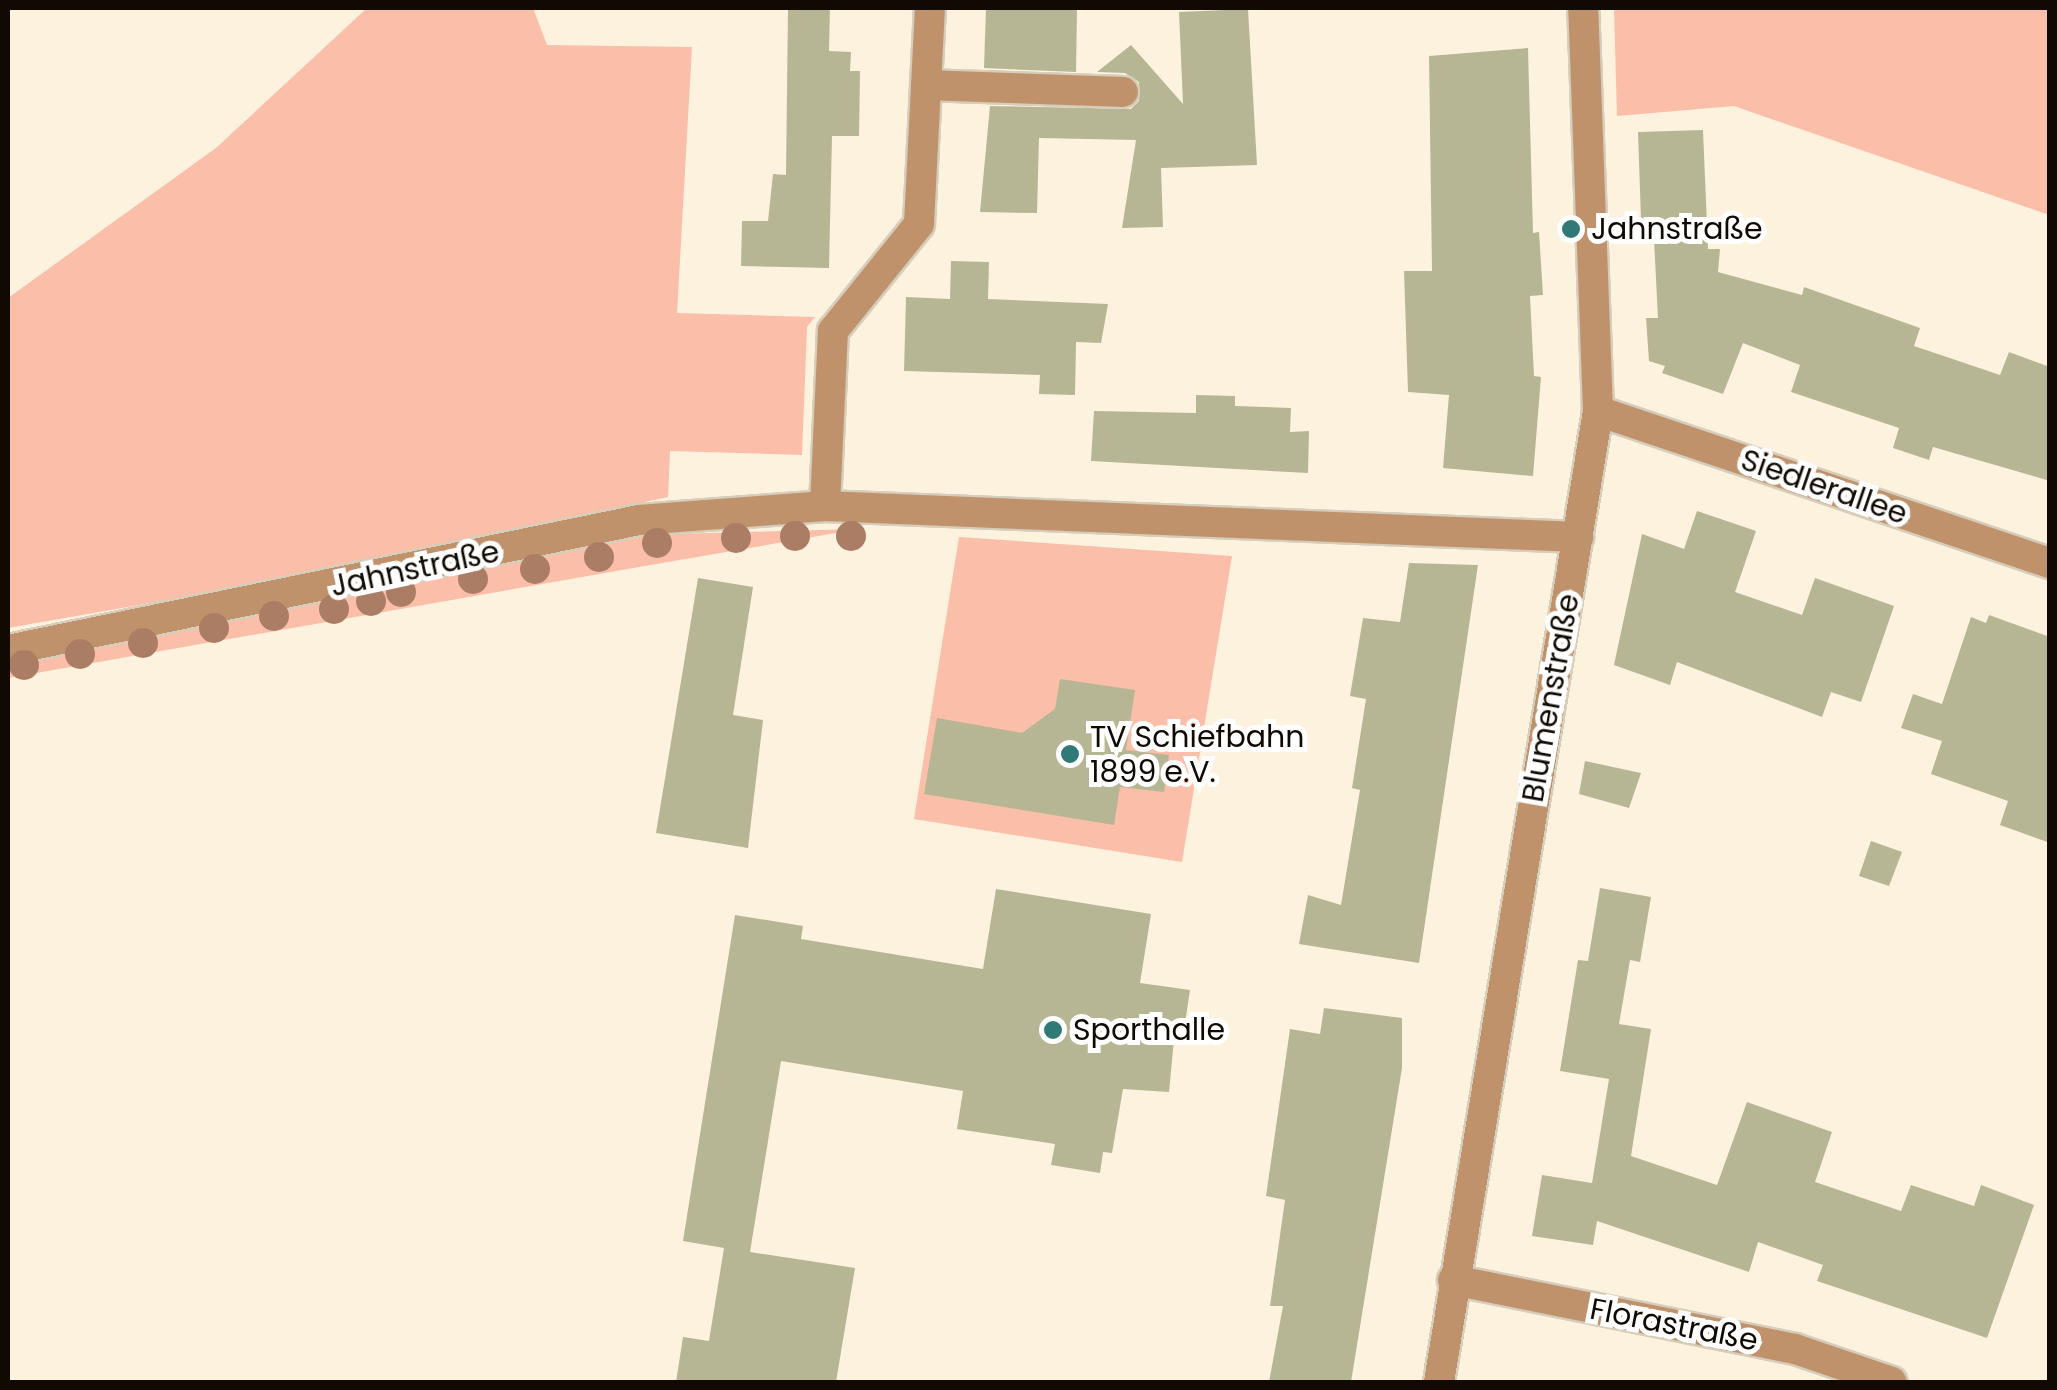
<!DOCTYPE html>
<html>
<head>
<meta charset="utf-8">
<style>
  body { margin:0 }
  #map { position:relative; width:2057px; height:1390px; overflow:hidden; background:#fcf2de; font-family:Poppins,sans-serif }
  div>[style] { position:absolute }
  .green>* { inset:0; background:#fbbea9 }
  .building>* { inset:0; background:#b7b694 }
  .roads { filter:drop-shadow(2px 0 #d6cdbb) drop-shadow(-2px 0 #d6cdbb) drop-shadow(0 2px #d6cdbb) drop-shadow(0 -2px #d6cdbb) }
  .street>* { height:30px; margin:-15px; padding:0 15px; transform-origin:15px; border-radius:15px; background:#c0926b }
  .trees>* { width:30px; height:30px; margin:-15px; border-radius:50%; background:#ab7d64 }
  .dots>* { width:28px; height:28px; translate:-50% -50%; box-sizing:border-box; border:5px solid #fff; border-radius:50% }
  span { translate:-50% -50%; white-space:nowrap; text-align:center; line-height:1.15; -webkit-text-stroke:10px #fff; paint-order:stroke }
  .poi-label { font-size:30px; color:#100a02 }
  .left { translate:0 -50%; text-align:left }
  .street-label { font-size:30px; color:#100a02 }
  .frame { position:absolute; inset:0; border:10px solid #100a02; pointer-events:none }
</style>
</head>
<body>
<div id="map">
  <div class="green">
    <i style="clip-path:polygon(367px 8px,533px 8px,547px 45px,692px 47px,677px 313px,815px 317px,807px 327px,802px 455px,670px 451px,668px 497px,281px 580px,8px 628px,8px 298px,216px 148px)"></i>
    <i style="clip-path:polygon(1614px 8px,2049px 8px,2049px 215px,1734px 106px,1617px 116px)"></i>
    <i style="clip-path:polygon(859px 529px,639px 567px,8px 678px,8px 660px,634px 535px)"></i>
    <i style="clip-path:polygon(959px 537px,1232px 556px,1182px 862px,914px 819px)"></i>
  </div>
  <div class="building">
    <i style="clip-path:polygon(788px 8px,830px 8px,829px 51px,851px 52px,850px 71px,860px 71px,859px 136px,832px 136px,829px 268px,741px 266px,742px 221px,768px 221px,773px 174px,786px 175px)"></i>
    <i style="clip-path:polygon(986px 8px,1077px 8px,1076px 72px,984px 68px)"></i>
    <i style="clip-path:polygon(1248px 9px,1257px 165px,1161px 168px,1163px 227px,1122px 228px,1136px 140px,1039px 138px,1037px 213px,980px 212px,990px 106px,1131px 109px,1139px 101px,1139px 82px,1125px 73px,1097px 72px,1131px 45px,1183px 104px,1179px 12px)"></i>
    <i style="clip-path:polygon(1528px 48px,1533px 233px,1539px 232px,1543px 295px,1530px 296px,1534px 376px,1541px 377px,1533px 476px,1443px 468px,1449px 395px,1408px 392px,1404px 271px,1432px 271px,1429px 56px)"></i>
    <i style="clip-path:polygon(1703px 130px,1708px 249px,1720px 249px,1718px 272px,1802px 295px,1804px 287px,1920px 328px,1914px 346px,2000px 375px,2009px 352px,2050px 367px,2050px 481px,1933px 447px,1929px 460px,1893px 448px,1899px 428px,1791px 392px,1800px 365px,1743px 343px,1723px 394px,1662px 373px,1665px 366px,1649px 361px,1646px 318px,1658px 318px,1653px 220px,1641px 220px,1638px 132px)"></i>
    <i style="clip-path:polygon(951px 261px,989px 262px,988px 299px,1108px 304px,1101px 343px,1076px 342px,1075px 395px,1039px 394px,1040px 375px,904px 371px,906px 297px,950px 299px)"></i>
    <i style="clip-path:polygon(1196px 395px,1235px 396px,1235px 406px,1291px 408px,1290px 432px,1309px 431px,1308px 473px,1091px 461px,1094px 411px,1196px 413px)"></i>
    <i style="clip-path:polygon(1697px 511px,1756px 531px,1735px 592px,1802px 615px,1815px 578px,1894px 606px,1861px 702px,1831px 692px,1822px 717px,1677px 662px,1670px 685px,1614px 665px,1642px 534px,1684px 549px)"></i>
    <i style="clip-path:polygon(1409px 563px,1478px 565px,1419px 963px,1299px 944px,1308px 895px,1341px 905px,1360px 790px,1352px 788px,1366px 699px,1350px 696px,1363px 618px,1400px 622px)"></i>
    <i style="clip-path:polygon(698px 578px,753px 587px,733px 715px,763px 720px,748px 848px,656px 833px)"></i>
    <i style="clip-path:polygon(1989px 615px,2050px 637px,2050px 843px,2000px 825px,2008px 801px,1931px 774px,1942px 741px,1901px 728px,1913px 694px,1942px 704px,1971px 617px,1986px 623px)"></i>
    <i style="clip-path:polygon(1060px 679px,1135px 690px,1126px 750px,1169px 755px,1164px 792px,1120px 787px,1114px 825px,924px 794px,937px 718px,1022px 733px,1055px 709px)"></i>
    <i style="clip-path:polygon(1585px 761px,1641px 773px,1629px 808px,1579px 794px)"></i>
    <i style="clip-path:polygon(1871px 841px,1902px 852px,1889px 886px,1859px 876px)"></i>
    <i style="clip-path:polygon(1600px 888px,1651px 897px,1640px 962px,1630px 960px,1619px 1024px,1651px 1029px,1631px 1156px,1717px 1185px,1747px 1102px,1832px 1132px,1815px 1182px,1901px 1211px,1911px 1185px,1974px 1206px,1981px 1185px,2034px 1205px,1987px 1338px,1817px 1281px,1823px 1265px,1758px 1242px,1749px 1272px,1597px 1221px,1593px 1245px,1532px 1236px,1542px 1175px,1592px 1183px,1609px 1079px,1560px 1071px,1578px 960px,1588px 961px)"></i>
    <i style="clip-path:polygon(996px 889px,1151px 914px,1140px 983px,1190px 990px,1184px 1030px,1175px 1029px,1169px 1092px,1123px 1089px,1112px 1153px,1103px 1152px,1100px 1173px,1051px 1165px,1055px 1144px,957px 1129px,963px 1091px,781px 1061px,750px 1252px,855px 1268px,836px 1382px,676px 1382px,683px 1337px,709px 1341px,724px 1248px,683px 1241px,735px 915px,803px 926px,801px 939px,983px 969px)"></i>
    <i style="clip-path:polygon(1324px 1008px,1402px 1018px,1402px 1068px,1351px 1382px,1269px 1382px,1283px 1306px,1270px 1306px,1285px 1200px,1266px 1196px,1290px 1029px,1320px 1034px)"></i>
  </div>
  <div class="roads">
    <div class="street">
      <i style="left:926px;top:85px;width:197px;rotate:2deg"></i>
      <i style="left:1598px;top:411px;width:477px;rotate:18.6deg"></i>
      <i style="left:825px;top:506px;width:175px;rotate:-87.4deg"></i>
      <i style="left:833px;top:331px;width:137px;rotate:-51.2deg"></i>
      <i style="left:919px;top:224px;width:216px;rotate:-87.1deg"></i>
      <i style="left:8px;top:650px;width:644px;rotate:-11.64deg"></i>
      <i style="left:639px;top:520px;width:187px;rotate:-4.3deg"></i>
      <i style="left:825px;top:506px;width:754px;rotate:2.36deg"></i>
      <i style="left:1453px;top:1280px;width:349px;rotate:11.4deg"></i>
      <i style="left:1795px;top:1349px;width:102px;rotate:18.8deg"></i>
      <i style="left:1439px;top:1382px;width:984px;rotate:-80.7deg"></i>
      <i style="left:1598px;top:411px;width:403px;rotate:-92.1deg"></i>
    </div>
  </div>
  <div class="trees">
    <i style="left:795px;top:536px"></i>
    <i style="left:851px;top:536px"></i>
    <i style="left:736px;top:538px"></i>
    <i style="left:657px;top:543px"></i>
    <i style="left:599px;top:557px"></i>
    <i style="left:535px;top:569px"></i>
    <i style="left:473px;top:579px"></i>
    <i style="left:401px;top:592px"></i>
    <i style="left:371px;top:601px"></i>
    <i style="left:334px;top:609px"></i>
    <i style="left:274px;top:616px"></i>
    <i style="left:214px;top:628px"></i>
    <i style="left:143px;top:643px"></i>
    <i style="left:80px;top:654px"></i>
    <i style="left:24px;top:665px"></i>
  </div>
  <div class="dots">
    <i style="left:1571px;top:229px;background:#307977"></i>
    <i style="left:1070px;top:754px;background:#307977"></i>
    <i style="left:1053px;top:1030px;background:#307977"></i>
  </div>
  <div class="poi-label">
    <span class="left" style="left:1591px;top:229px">Jahnstraße</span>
    <span class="left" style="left:1090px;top:754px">TV Schiefbahn<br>1899 e.V.</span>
    <span class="left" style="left:1073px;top:1030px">Sporthalle</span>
  </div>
  <div class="street-label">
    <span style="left:1824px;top:487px;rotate:19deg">Siedlerallee</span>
    <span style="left:415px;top:569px;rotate:-12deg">Jahnstraße</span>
    <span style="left:1551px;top:698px;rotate:-80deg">Blumenstraße</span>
    <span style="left:1674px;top:1325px;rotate:11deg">Florastraße</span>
  </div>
  <div class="frame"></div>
</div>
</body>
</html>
